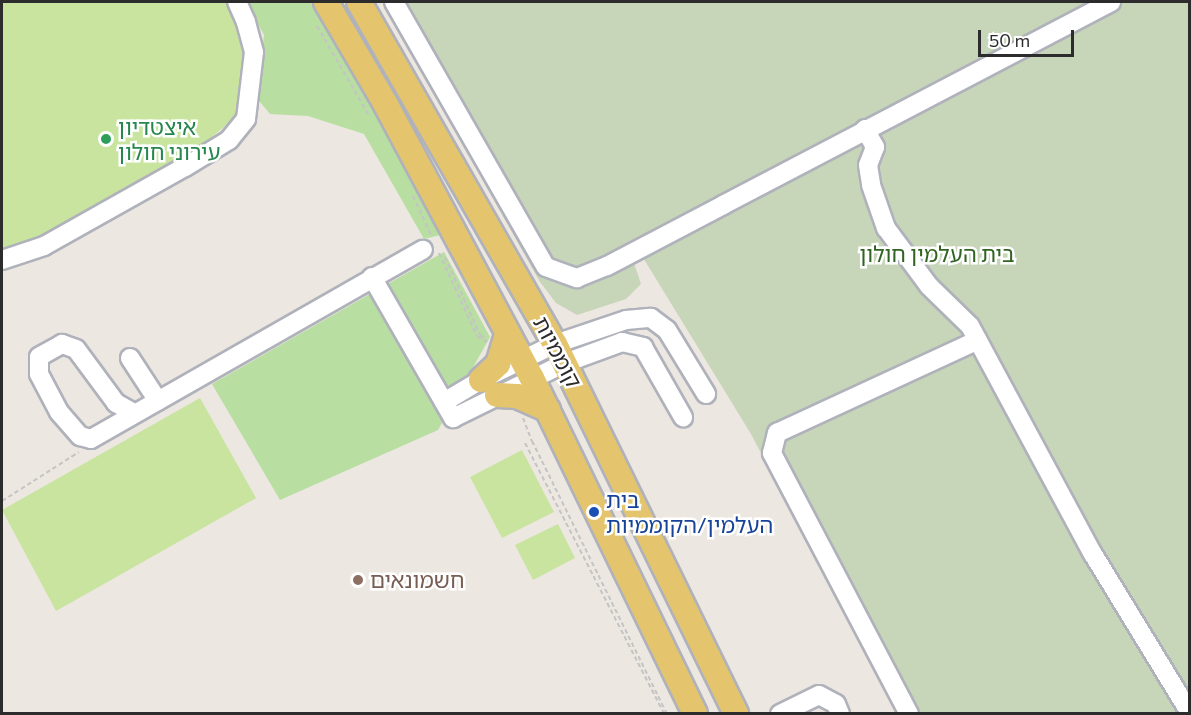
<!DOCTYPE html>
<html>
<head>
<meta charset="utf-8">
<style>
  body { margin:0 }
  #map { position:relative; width:1191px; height:715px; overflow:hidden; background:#ece7e0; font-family:Commissioner,"Noto Sans Hebrew",sans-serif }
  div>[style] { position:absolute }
  .green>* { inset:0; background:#b8dea2 }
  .cemetery>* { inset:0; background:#c7d5b9 }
  .pitch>* { inset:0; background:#c8e49f }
  .path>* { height:2px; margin-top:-1px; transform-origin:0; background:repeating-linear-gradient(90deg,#c4c4c4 0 4.5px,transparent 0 7.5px) }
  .roads { filter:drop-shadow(2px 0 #b0b2bb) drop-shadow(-2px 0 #b0b2bb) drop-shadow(0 2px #b0b2bb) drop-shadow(0 -2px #b0b2bb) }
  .minor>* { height:18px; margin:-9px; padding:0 9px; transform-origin:9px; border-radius:9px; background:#fff }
  .major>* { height:24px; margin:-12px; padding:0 12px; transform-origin:12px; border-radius:12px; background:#e4c56d }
  .dots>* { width:16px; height:16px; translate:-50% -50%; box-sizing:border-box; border:3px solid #fff; border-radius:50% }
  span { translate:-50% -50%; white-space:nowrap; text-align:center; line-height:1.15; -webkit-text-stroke:5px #fff; paint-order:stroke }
  .leisure-label { font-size:22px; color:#27864d }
  .left { translate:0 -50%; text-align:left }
  .park-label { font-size:22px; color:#316422 }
  .street-label { font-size:22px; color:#2c2c2c }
  .transit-label { font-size:22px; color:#164399 }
  .education-label { font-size:22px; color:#785e54 }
  .frame { position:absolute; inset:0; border:3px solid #2c2c2c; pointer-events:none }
  .scale { position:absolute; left:978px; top:30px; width:96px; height:27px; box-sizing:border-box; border:3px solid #2c2c2c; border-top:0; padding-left:8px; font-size:18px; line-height:21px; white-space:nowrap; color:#2c2c2c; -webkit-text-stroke:4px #fff; paint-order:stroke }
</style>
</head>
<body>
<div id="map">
  <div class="green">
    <i style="clip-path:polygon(246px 2px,312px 2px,444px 234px,424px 239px,364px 134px,308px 116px,270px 114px,256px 97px,264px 35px)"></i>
    <i style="clip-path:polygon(444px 252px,490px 337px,438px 430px,280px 500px,212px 384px)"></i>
  </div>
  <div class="cemetery">
    <i style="clip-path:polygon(383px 2px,1189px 2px,1189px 713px,898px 713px,751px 434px,642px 256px,633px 260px,641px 284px,626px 299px,577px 315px,556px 303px,540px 282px)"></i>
  </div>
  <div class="pitch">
    <i style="clip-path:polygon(2px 2px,228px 2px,248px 53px,238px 115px,181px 163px,47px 239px,2px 251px)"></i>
    <i style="clip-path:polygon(200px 398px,256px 498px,56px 611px,2px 510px)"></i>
    <i style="clip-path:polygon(522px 450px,554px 512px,502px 538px,470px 477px)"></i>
    <i style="clip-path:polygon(558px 524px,575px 558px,533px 580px,515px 545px)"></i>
  </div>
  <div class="path">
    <i style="left:317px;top:26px;width:105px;rotate:59.8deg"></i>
    <i style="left:413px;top:196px;width:45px;rotate:65.1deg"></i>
    <i style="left:439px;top:253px;width:91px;rotate:65.4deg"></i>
    <i style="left:477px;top:336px;width:12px;rotate:31deg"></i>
    <i style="left:445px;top:257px;width:85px;rotate:65.8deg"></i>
    <i style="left:480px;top:335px;width:7px;rotate:34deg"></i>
    <i style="left:523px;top:418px;width:25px;rotate:69deg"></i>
    <i style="left:532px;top:441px;width:305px;rotate:63.7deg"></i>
    <i style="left:525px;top:443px;width:305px;rotate:62.8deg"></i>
    <i style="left:2px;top:501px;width:91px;rotate:-32.5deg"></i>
  </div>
  <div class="roads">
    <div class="minor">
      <i style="left:394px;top:2px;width:305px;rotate:60.2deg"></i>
      <i style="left:546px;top:267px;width:33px;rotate:20deg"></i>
      <i style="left:577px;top:278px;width:32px;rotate:-22deg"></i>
      <i style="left:607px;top:266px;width:131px;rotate:-27.7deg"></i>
      <i style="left:723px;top:205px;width:438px;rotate:-27.6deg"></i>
      <i style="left:865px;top:129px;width:21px;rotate:61deg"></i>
      <i style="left:875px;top:147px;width:19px;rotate:111deg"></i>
      <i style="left:868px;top:165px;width:20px;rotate:81deg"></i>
      <i style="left:871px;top:185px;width:46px;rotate:70.8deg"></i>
      <i style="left:886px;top:228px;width:72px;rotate:53.4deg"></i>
      <i style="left:929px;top:286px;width:57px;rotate:44.3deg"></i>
      <i style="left:970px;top:326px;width:259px;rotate:61.7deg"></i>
      <i style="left:1093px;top:554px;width:186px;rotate:58.6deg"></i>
      <i style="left:2px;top:260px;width:44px;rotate:-18.4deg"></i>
      <i style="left:44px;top:246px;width:162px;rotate:-29.3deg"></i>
      <i style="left:185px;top:167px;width:52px;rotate:-31.5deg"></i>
      <i style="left:229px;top:140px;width:27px;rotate:-51deg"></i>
      <i style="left:246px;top:119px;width:67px;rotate:-83.2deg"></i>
      <i style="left:254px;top:52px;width:31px;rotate:-105deg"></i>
      <i style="left:246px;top:22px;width:22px;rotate:-114deg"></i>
      <i style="left:372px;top:277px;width:163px;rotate:60.1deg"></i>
      <i style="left:453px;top:418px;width:125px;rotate:-26.2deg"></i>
      <i style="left:565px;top:363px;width:61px;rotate:-20.2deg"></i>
      <i style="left:622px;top:342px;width:22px;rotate:13deg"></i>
      <i style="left:643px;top:347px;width:81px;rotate:60.3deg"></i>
      <i style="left:130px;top:358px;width:51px;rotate:56.9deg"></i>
      <i style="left:444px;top:402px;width:43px;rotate:-30.7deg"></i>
      <i style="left:481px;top:380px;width:82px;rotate:-25.9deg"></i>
      <i style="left:555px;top:344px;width:75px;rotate:-18.7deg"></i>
      <i style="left:626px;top:320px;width:25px;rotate:-5deg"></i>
      <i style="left:651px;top:318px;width:20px;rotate:37deg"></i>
      <i style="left:667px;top:330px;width:75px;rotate:58.6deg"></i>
      <i style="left:134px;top:413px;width:21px;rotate:-151deg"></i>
      <i style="left:116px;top:403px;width:67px;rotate:-126.5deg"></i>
      <i style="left:76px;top:349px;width:15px;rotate:-160deg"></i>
      <i style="left:62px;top:344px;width:26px;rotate:151deg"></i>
      <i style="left:39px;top:357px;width:17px;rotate:90deg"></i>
      <i style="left:39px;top:374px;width:43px;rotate:62.2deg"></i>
      <i style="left:59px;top:412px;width:32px;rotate:49deg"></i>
      <i style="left:80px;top:436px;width:11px;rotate:15deg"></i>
      <i style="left:91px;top:439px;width:382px;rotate:-29.7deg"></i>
      <i style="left:780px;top:714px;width:43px;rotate:-26deg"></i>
      <i style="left:819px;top:695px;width:19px;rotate:28deg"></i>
      <i style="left:836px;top:704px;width:11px;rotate:68deg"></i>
      <i style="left:909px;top:714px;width:295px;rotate:-117.7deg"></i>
      <i style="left:772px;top:453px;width:21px;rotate:-76deg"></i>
      <i style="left:777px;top:433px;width:221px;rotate:-24.8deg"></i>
    </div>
    <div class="major">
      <i style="left:326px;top:2px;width:117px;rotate:59.7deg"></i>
      <i style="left:385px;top:103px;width:312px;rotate:61.9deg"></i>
      <i style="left:532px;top:378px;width:373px;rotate:64.1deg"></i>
      <i style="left:359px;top:2px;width:394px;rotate:60.2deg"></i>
      <i style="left:555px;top:344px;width:412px;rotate:63.9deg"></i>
      <i style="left:481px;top:380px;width:23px;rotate:-43deg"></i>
      <i style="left:498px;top:364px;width:31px;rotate:-73deg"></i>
      <i style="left:497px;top:395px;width:20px;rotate:3deg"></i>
      <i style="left:517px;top:396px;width:34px;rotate:24deg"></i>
    </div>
  </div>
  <div class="dots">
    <i style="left:106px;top:139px;background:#2e9e5b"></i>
    <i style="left:594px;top:512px;background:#1a4fb4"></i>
    <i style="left:358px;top:580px;background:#8d6e63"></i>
  </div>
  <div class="leisure-label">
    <span class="left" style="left:118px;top:139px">איצטדיון<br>עירוני חולון</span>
  </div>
  <div class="park-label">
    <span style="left:937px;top:254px">בית העלמין חולון</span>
  </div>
  <div class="street-label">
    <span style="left:558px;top:352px;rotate:62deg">קוממיות</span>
  </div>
  <div class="transit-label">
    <span class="left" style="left:606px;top:512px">בית<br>העלמין/הקוממיות</span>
  </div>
  <div class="education-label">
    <span class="left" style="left:370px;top:580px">חשמונאים</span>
  </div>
  <div class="frame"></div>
  <div class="scale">50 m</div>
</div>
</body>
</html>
